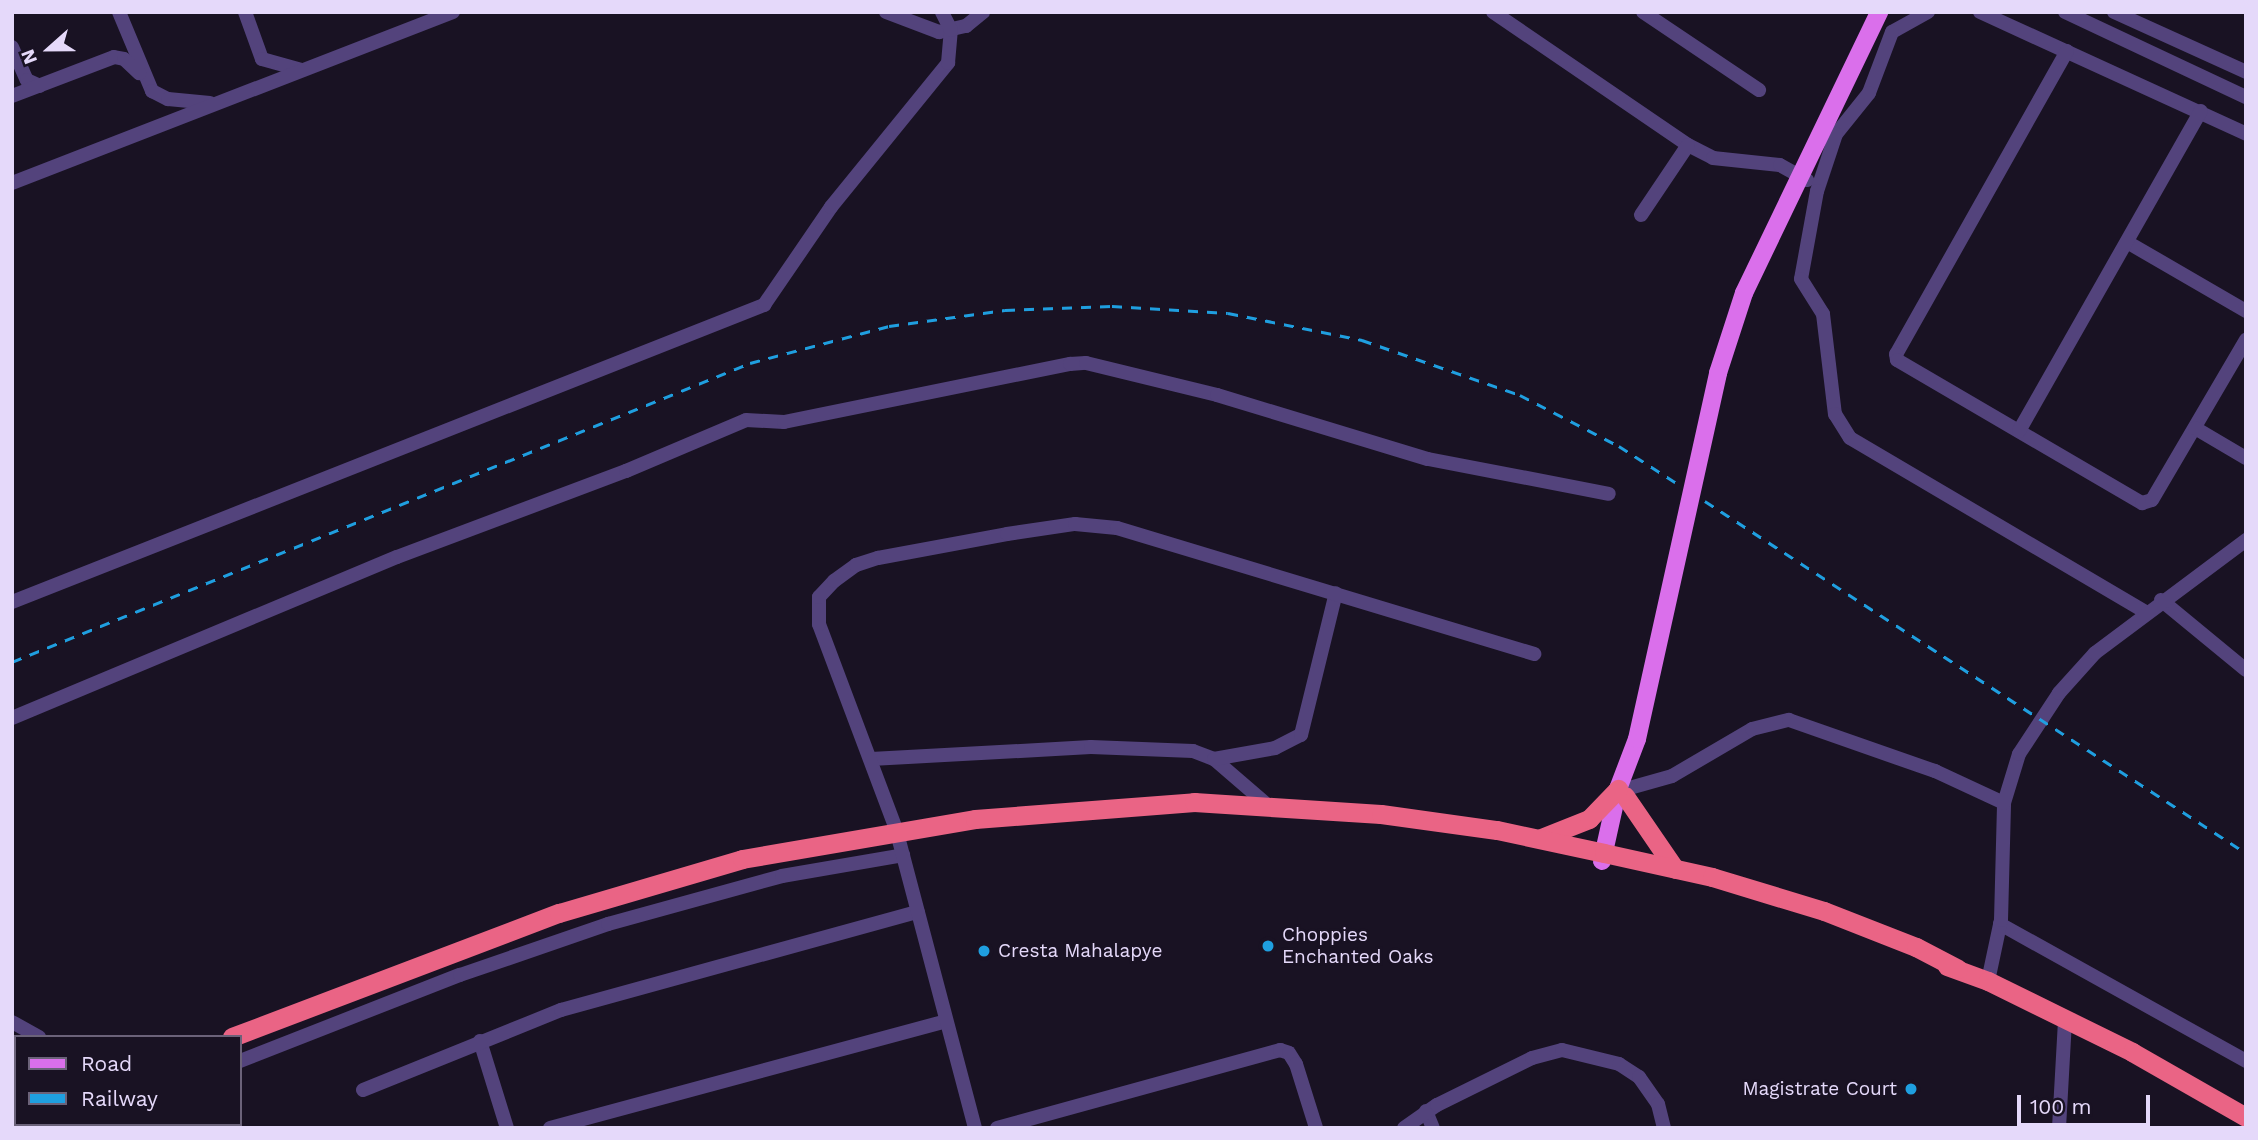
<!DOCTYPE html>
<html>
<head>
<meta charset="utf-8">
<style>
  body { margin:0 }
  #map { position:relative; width:2258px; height:1140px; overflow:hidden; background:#191223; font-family:"Work Sans",sans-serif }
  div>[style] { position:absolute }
  .minor>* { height:14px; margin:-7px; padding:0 7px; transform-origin:7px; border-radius:7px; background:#53437c }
  .major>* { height:18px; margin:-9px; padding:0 9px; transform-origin:9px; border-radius:9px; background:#da6feb }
  .highway>* { height:19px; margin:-9.5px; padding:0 9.5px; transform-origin:9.5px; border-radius:9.5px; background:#ea6485 }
  .rail>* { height:2.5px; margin-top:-1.25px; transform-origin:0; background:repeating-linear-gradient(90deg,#1f9fe0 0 10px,transparent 0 19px) }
  .dots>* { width:19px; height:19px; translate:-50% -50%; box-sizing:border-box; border:4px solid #191223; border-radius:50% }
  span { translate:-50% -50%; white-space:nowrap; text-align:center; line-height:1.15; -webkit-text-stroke:5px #191223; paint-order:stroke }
  .poi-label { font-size:19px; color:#e5d9fa }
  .left { translate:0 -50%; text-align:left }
  .right { translate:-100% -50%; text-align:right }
  .frame { position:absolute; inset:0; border:14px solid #e5d9fa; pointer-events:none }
  .legend { position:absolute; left:14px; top:1035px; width:228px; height:91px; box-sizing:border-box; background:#191223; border:2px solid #6b6279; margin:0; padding:9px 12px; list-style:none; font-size:21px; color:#e5d9fa }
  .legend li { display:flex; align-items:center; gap:14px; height:35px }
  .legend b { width:35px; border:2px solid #6b6279 }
  .north { position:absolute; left:14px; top:14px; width:70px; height:70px; -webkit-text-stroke:5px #191223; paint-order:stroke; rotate:249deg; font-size:19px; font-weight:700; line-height:28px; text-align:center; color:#e5d9fa }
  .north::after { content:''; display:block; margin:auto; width:24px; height:32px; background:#e5d9fa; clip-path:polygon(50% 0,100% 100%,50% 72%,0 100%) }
  .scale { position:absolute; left:2017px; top:1095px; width:133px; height:32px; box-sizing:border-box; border:4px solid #e5d9fa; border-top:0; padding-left:9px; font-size:21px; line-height:24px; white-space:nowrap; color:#e5d9fa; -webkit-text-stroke:5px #191223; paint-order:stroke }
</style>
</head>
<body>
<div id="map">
  <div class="minor">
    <i style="left:119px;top:12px;width:86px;rotate:67.3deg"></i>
    <i style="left:152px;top:91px;width:18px;rotate:27deg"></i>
    <i style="left:168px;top:99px;width:42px;rotate:5.4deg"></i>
    <i style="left:245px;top:12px;width:50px;rotate:70.1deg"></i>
    <i style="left:262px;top:59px;width:41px;rotate:15.4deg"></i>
    <i style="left:886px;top:12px;width:57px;rotate:20.7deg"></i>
    <i style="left:939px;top:32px;width:28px;rotate:-13deg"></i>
    <i style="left:966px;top:26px;width:22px;rotate:-39deg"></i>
    <i style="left:1493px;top:12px;width:236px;rotate:34.3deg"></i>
    <i style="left:1688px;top:145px;width:28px;rotate:27deg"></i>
    <i style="left:1713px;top:158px;width:67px;rotate:6deg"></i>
    <i style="left:1780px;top:165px;width:31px;rotate:29deg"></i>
    <i style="left:1643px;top:12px;width:140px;rotate:33.9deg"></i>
    <i style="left:1928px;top:12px;width:41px;rotate:150.9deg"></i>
    <i style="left:1892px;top:32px;width:65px;rotate:110.7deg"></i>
    <i style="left:1869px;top:93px;width:53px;rotate:128.8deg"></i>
    <i style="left:1836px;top:134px;width:60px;rotate:108.4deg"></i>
    <i style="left:1817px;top:191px;width:89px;rotate:100.3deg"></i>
    <i style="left:1801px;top:279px;width:41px;rotate:57.8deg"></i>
    <i style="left:1823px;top:314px;width:101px;rotate:83.2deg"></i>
    <i style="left:1835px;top:414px;width:28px;rotate:58deg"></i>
    <i style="left:1850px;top:438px;width:342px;rotate:30.5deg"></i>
    <i style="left:1980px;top:12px;width:293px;rotate:24.6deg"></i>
    <i style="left:2065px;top:12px;width:200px;rotate:25.2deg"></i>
    <i style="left:2114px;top:12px;width:145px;rotate:24.4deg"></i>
    <i style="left:12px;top:47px;width:36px;rotate:66deg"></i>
    <i style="left:27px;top:80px;width:14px;rotate:25deg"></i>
    <i style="left:2067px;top:51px;width:348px;rotate:119.4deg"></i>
    <i style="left:1896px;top:354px;width:6px;rotate:81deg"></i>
    <i style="left:1897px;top:360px;width:284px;rotate:30.3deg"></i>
    <i style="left:2142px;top:503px;width:10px;rotate:-17deg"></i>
    <i style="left:2152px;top:500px;width:186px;rotate:-59.6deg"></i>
    <i style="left:12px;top:96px;width:109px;rotate:-20.9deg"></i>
    <i style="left:114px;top:57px;width:10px;rotate:11deg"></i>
    <i style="left:124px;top:59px;width:21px;rotate:43deg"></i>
    <i style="left:12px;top:183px;width:473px;rotate:-21.2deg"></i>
    <i style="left:1641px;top:215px;width:84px;rotate:-56.1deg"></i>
    <i style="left:2127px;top:242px;width:138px;rotate:30.1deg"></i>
    <i style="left:2195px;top:428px;width:59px;rotate:30.5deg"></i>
    <i style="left:2019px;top:431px;width:368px;rotate:-60.4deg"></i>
    <i style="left:2161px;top:600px;width:110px;rotate:39.5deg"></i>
    <i style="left:12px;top:602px;width:809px;rotate:-21.55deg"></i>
    <i style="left:764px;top:305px;width:119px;rotate:-55.6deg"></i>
    <i style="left:831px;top:207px;width:186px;rotate:-50.9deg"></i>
    <i style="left:948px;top:63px;width:33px;rotate:-85deg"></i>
    <i style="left:951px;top:30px;width:20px;rotate:-117deg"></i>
    <i style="left:12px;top:718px;width:417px;rotate:-22.7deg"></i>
    <i style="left:397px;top:557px;width:245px;rotate:-20.6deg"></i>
    <i style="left:626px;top:471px;width:130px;rotate:-23deg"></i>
    <i style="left:746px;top:420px;width:38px;rotate:3deg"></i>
    <i style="left:784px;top:422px;width:292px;rotate:-11.5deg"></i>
    <i style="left:1070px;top:364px;width:16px;rotate:-4deg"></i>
    <i style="left:1086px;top:363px;width:135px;rotate:13.7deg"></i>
    <i style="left:1217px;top:395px;width:220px;rotate:16.9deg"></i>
    <i style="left:1428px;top:459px;width:184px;rotate:10.9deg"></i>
    <i style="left:871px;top:759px;width:220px;rotate:-3.1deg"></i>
    <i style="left:1091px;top:747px;width:102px;rotate:2.2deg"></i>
    <i style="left:1193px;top:751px;width:22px;rotate:21deg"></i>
    <i style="left:1214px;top:759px;width:77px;rotate:40.8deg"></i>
    <i style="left:1214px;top:759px;width:62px;rotate:-10.2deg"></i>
    <i style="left:1275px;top:748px;width:29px;rotate:-27deg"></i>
    <i style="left:1301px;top:735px;width:146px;rotate:-76.2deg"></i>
    <i style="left:1626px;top:789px;width:48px;rotate:-15.8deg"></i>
    <i style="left:1672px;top:776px;width:93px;rotate:-30.4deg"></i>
    <i style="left:1752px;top:729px;width:38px;rotate:-14deg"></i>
    <i style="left:1789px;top:720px;width:155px;rotate:19.3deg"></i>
    <i style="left:1935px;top:771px;width:76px;rotate:24.9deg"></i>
    <i style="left:2000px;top:924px;width:282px;rotate:29.1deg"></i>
    <i style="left:1988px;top:981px;width:62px;rotate:-78deg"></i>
    <i style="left:2001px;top:920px;width:117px;rotate:-88.5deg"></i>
    <i style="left:2004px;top:803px;width:51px;rotate:-73deg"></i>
    <i style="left:2019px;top:754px;width:73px;rotate:-56.7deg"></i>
    <i style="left:2059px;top:693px;width:54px;rotate:-48deg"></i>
    <i style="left:2095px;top:653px;width:189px;rotate:-36.8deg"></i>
    <i style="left:12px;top:1022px;width:31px;rotate:29deg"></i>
    <i style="left:480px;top:1041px;width:91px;rotate:72.8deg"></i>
    <i style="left:240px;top:1061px;width:236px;rotate:-21.4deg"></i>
    <i style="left:460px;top:975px;width:157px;rotate:-19deg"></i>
    <i style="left:608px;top:924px;width:180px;rotate:-15.4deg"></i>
    <i style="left:782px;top:876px;width:123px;rotate:-9.8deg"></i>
    <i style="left:363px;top:1090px;width:214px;rotate:-22deg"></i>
    <i style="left:561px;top:1010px;width:370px;rotate:-15.4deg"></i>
    <i style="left:1426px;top:1111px;width:18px;rotate:68deg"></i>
    <i style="left:67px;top:1128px;width:11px;rotate:-22deg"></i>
    <i style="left:550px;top:1128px;width:410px;rotate:-15.1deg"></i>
    <i style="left:975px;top:1128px;width:309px;rotate:-104.8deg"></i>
    <i style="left:896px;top:829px;width:219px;rotate:-110.6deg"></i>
    <i style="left:819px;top:624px;width:27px;rotate:-90deg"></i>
    <i style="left:819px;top:597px;width:22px;rotate:-47deg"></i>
    <i style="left:834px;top:581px;width:27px;rotate:-36deg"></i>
    <i style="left:856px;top:565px;width:23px;rotate:-18deg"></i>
    <i style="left:878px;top:558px;width:131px;rotate:-10.5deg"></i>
    <i style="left:1007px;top:534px;width:69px;rotate:-8.4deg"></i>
    <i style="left:1075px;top:524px;width:42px;rotate:5.4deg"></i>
    <i style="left:1117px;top:528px;width:436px;rotate:16.8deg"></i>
    <i style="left:997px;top:1128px;width:294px;rotate:-15.4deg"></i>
    <i style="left:1280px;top:1050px;width:9px;rotate:18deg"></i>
    <i style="left:1289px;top:1053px;width:13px;rotate:58deg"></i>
    <i style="left:1296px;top:1064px;width:67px;rotate:72.6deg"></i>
    <i style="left:1404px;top:1128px;width:40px;rotate:-34.9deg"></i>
    <i style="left:1437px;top:1105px;width:106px;rotate:-26.3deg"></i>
    <i style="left:1532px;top:1058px;width:31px;rotate:-15deg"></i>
    <i style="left:1562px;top:1050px;width:59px;rotate:13.8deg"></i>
    <i style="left:1619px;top:1064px;width:24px;rotate:33deg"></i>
    <i style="left:1639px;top:1077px;width:33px;rotate:55deg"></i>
    <i style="left:1658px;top:1104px;width:25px;rotate:76deg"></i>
    <i style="left:2059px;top:1128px;width:109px;rotate:-86.8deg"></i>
  </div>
  <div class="major">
    <i style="left:1602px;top:861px;width:74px;rotate:-77.5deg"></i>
    <i style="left:1618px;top:789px;width:53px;rotate:-69.2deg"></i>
    <i style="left:1637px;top:739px;width:375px;rotate:-77.5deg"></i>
    <i style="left:1718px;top:373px;width:84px;rotate:-72deg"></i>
    <i style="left:1744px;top:293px;width:312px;rotate:-64.3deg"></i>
  </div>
  <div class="highway">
    <i style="left:1625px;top:796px;width:88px;rotate:55.6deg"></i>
    <i style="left:1541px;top:838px;width:52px;rotate:-21.6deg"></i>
    <i style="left:1589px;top:819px;width:42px;rotate:-46deg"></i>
    <i style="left:1947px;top:966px;width:44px;rotate:20.1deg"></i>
    <i style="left:1988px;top:981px;width:161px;rotate:26.2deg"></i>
    <i style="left:2132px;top:1052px;width:131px;rotate:29.7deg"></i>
    <i style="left:232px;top:1037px;width:350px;rotate:-20.8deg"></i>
    <i style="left:559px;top:913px;width:191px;rotate:-16.4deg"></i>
    <i style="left:742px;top:859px;width:236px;rotate:-9.7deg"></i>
    <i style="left:975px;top:819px;width:220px;rotate:-4.4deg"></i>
    <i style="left:1194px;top:802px;width:187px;rotate:3.7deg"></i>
    <i style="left:1381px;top:814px;width:117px;rotate:7.9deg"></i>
    <i style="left:1497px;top:830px;width:109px;rotate:12.1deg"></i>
    <i style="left:1604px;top:853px;width:111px;rotate:12.5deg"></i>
    <i style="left:1712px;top:877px;width:117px;rotate:16.9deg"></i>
    <i style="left:1824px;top:911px;width:99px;rotate:21.4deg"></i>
    <i style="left:1916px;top:947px;width:47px;rotate:27.6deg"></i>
    <i style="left:12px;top:1122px;width:4px;rotate:-14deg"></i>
  </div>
  <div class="rail">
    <i style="left:1705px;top:501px;width:645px;rotate:33.05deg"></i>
    <i style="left:12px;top:662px;width:796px;rotate:-22.06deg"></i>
    <i style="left:750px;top:363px;width:144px;rotate:-14.9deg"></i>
    <i style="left:889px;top:326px;width:117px;rotate:-7.9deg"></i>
    <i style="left:1005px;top:310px;width:107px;rotate:-2.1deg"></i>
    <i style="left:1112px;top:306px;width:116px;rotate:3.5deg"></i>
    <i style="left:1228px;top:313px;width:137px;rotate:11.4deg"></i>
    <i style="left:1362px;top:340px;width:167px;rotate:19.2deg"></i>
    <i style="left:1520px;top:395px;width:111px;rotate:27.3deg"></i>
    <i style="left:1619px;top:446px;width:67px;rotate:32.7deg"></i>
  </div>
  <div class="dots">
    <i style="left:1268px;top:946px;background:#1f9fe0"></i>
    <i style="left:984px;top:951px;background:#1f9fe0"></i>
    <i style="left:1911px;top:1089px;background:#1f9fe0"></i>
  </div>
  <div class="poi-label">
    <span class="left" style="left:1282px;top:946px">Choppies<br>Enchanted Oaks</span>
    <span class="left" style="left:998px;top:951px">Cresta Mahalapye</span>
    <span class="right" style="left:1897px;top:1089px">Magistrate Court</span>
  </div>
  <div class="frame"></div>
  <ul class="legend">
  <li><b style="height:9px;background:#da6feb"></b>Road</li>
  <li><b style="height:9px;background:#1f9fe0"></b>Railway</li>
  </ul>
  <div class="north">N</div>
  <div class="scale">100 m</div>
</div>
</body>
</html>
